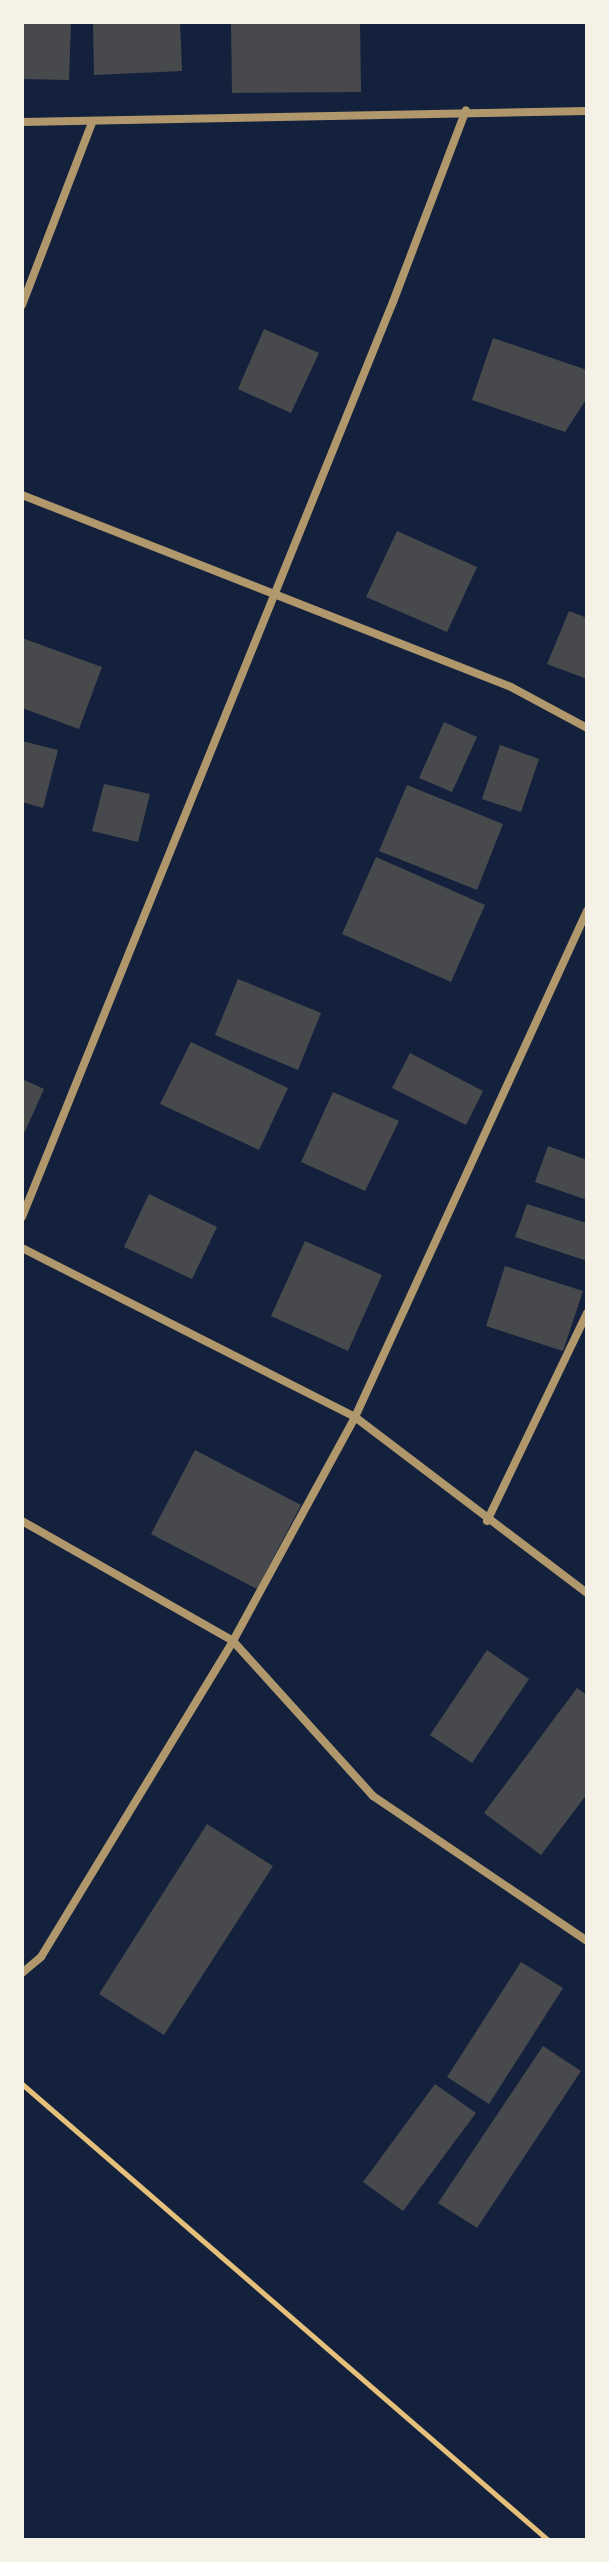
<!DOCTYPE html>
<html>
<head>
<meta charset="utf-8">
<style>
  body { margin:0 }
  #map { position:relative; width:609px; height:2562px; overflow:hidden; background:#14213d; font-family:Quicksand,sans-serif }
  div>[style] { position:absolute }
  .building>* { inset:0; background:#48494c }
  .path>* { height:5px; margin:-2.5px; padding:0 2.5px; transform-origin:2.5px; border-radius:2.5px; background:#e5c07b }
  .minor>* { height:8px; margin:-4px; padding:0 4px; transform-origin:4px; border-radius:4px; background:#b1986c }
  span { translate:-50% -50%; white-space:nowrap; text-align:center; line-height:1.15; -webkit-text-stroke:6px #f6f1e7; paint-order:stroke }
  .frame { position:absolute; inset:0; border:24px solid #f6f1e7; pointer-events:none }
</style>
</head>
<body>
<div id="map">
  <div class="building">
    <i style="clip-path:polygon(22px 22px,71px 22px,69px 80px,22px 79px)"></i>
    <i style="clip-path:polygon(93px 22px,180px 22px,182px 71px,94px 75px)"></i>
    <i style="clip-path:polygon(231px 22px,360px 22px,361px 92px,232px 93px)"></i>
    <i style="clip-path:polygon(264px 329px,319px 353px,291px 413px,238px 389px)"></i>
    <i style="clip-path:polygon(493px 338px,587px 370px,587px 398px,565px 432px,472px 400px)"></i>
    <i style="clip-path:polygon(397px 531px,477px 567px,447px 632px,366px 597px)"></i>
    <i style="clip-path:polygon(569px 611px,587px 618px,587px 679px,547px 664px)"></i>
    <i style="clip-path:polygon(22px 638px,102px 667px,79px 729px,22px 708px)"></i>
    <i style="clip-path:polygon(444px 722px,477px 737px,452px 792px,419px 778px)"></i>
    <i style="clip-path:polygon(22px 741px,58px 750px,43px 808px,22px 802px)"></i>
    <i style="clip-path:polygon(500px 745px,539px 759px,521px 812px,482px 799px)"></i>
    <i style="clip-path:polygon(104px 784px,150px 794px,138px 842px,92px 831px)"></i>
    <i style="clip-path:polygon(407px 785px,503px 824px,477px 890px,379px 851px)"></i>
    <i style="clip-path:polygon(376px 857px,485px 905px,451px 982px,342px 934px)"></i>
    <i style="clip-path:polygon(238px 979px,321px 1013px,298px 1070px,215px 1035px)"></i>
    <i style="clip-path:polygon(191px 1042px,288px 1088px,259px 1150px,160px 1104px)"></i>
    <i style="clip-path:polygon(410px 1053px,483px 1091px,466px 1125px,392px 1088px)"></i>
    <i style="clip-path:polygon(22px 1079px,44px 1089px,22px 1138px)"></i>
    <i style="clip-path:polygon(333px 1092px,399px 1121px,365px 1191px,301px 1162px)"></i>
    <i style="clip-path:polygon(548px 1146px,587px 1160px,587px 1200px,535px 1182px)"></i>
    <i style="clip-path:polygon(149px 1194px,217px 1227px,192px 1279px,124px 1247px)"></i>
    <i style="clip-path:polygon(527px 1204px,587px 1223px,587px 1261px,515px 1237px)"></i>
    <i style="clip-path:polygon(305px 1241px,382px 1275px,348px 1351px,271px 1316px)"></i>
    <i style="clip-path:polygon(505px 1266px,583px 1291px,563px 1351px,486px 1326px)"></i>
    <i style="clip-path:polygon(195px 1450px,301px 1505px,257px 1589px,151px 1534px)"></i>
    <i style="clip-path:polygon(487px 1650px,529px 1679px,472px 1763px,430px 1735px)"></i>
    <i style="clip-path:polygon(577px 1688px,587px 1695px,587px 1794px,541px 1855px,484px 1813px)"></i>
    <i style="clip-path:polygon(207px 1824px,273px 1866px,164px 2035px,99px 1994px)"></i>
    <i style="clip-path:polygon(521px 1962px,563px 1988px,489px 2104px,447px 2077px)"></i>
    <i style="clip-path:polygon(543px 2046px,581px 2071px,477px 2228px,438px 2203px)"></i>
    <i style="clip-path:polygon(435px 2084px,476px 2113px,403px 2211px,363px 2182px)"></i>
  </div>
  <div class="path">
    <i style="left:22px;top:2084px;width:696px;rotate:40.92deg"></i>
  </div>
  <div class="minor">
    <i style="left:22px;top:122px;width:565px;rotate:-1.12deg"></i>
    <i style="left:22px;top:305px;width:195px;rotate:-69deg"></i>
    <i style="left:22px;top:495px;width:525px;rotate:21.44deg"></i>
    <i style="left:511px;top:687px;width:86px;rotate:28.3deg"></i>
    <i style="left:22px;top:1217px;width:987px;rotate:-67.93deg"></i>
    <i style="left:393px;top:302px;width:205px;rotate:-69.2deg"></i>
    <i style="left:22px;top:1248px;width:373px;rotate:26.9deg"></i>
    <i style="left:355px;top:1417px;width:291px;rotate:37.2deg"></i>
    <i style="left:22px;top:1521px;width:243px;rotate:29.6deg"></i>
    <i style="left:233px;top:1641px;width:209px;rotate:47.9deg"></i>
    <i style="left:373px;top:1796px;width:258px;rotate:34.1deg"></i>
    <i style="left:487px;top:1521px;width:231px;rotate:-64.3deg"></i>
    <i style="left:22px;top:1973px;width:25px;rotate:-40deg"></i>
    <i style="left:41px;top:1957px;width:370px;rotate:-58.7deg"></i>
    <i style="left:233px;top:1641px;width:255px;rotate:-61.4deg"></i>
    <i style="left:355px;top:1417px;width:557px;rotate:-65.37deg"></i>
  </div>
  <div class="frame"></div>
</div>
</body>
</html>
